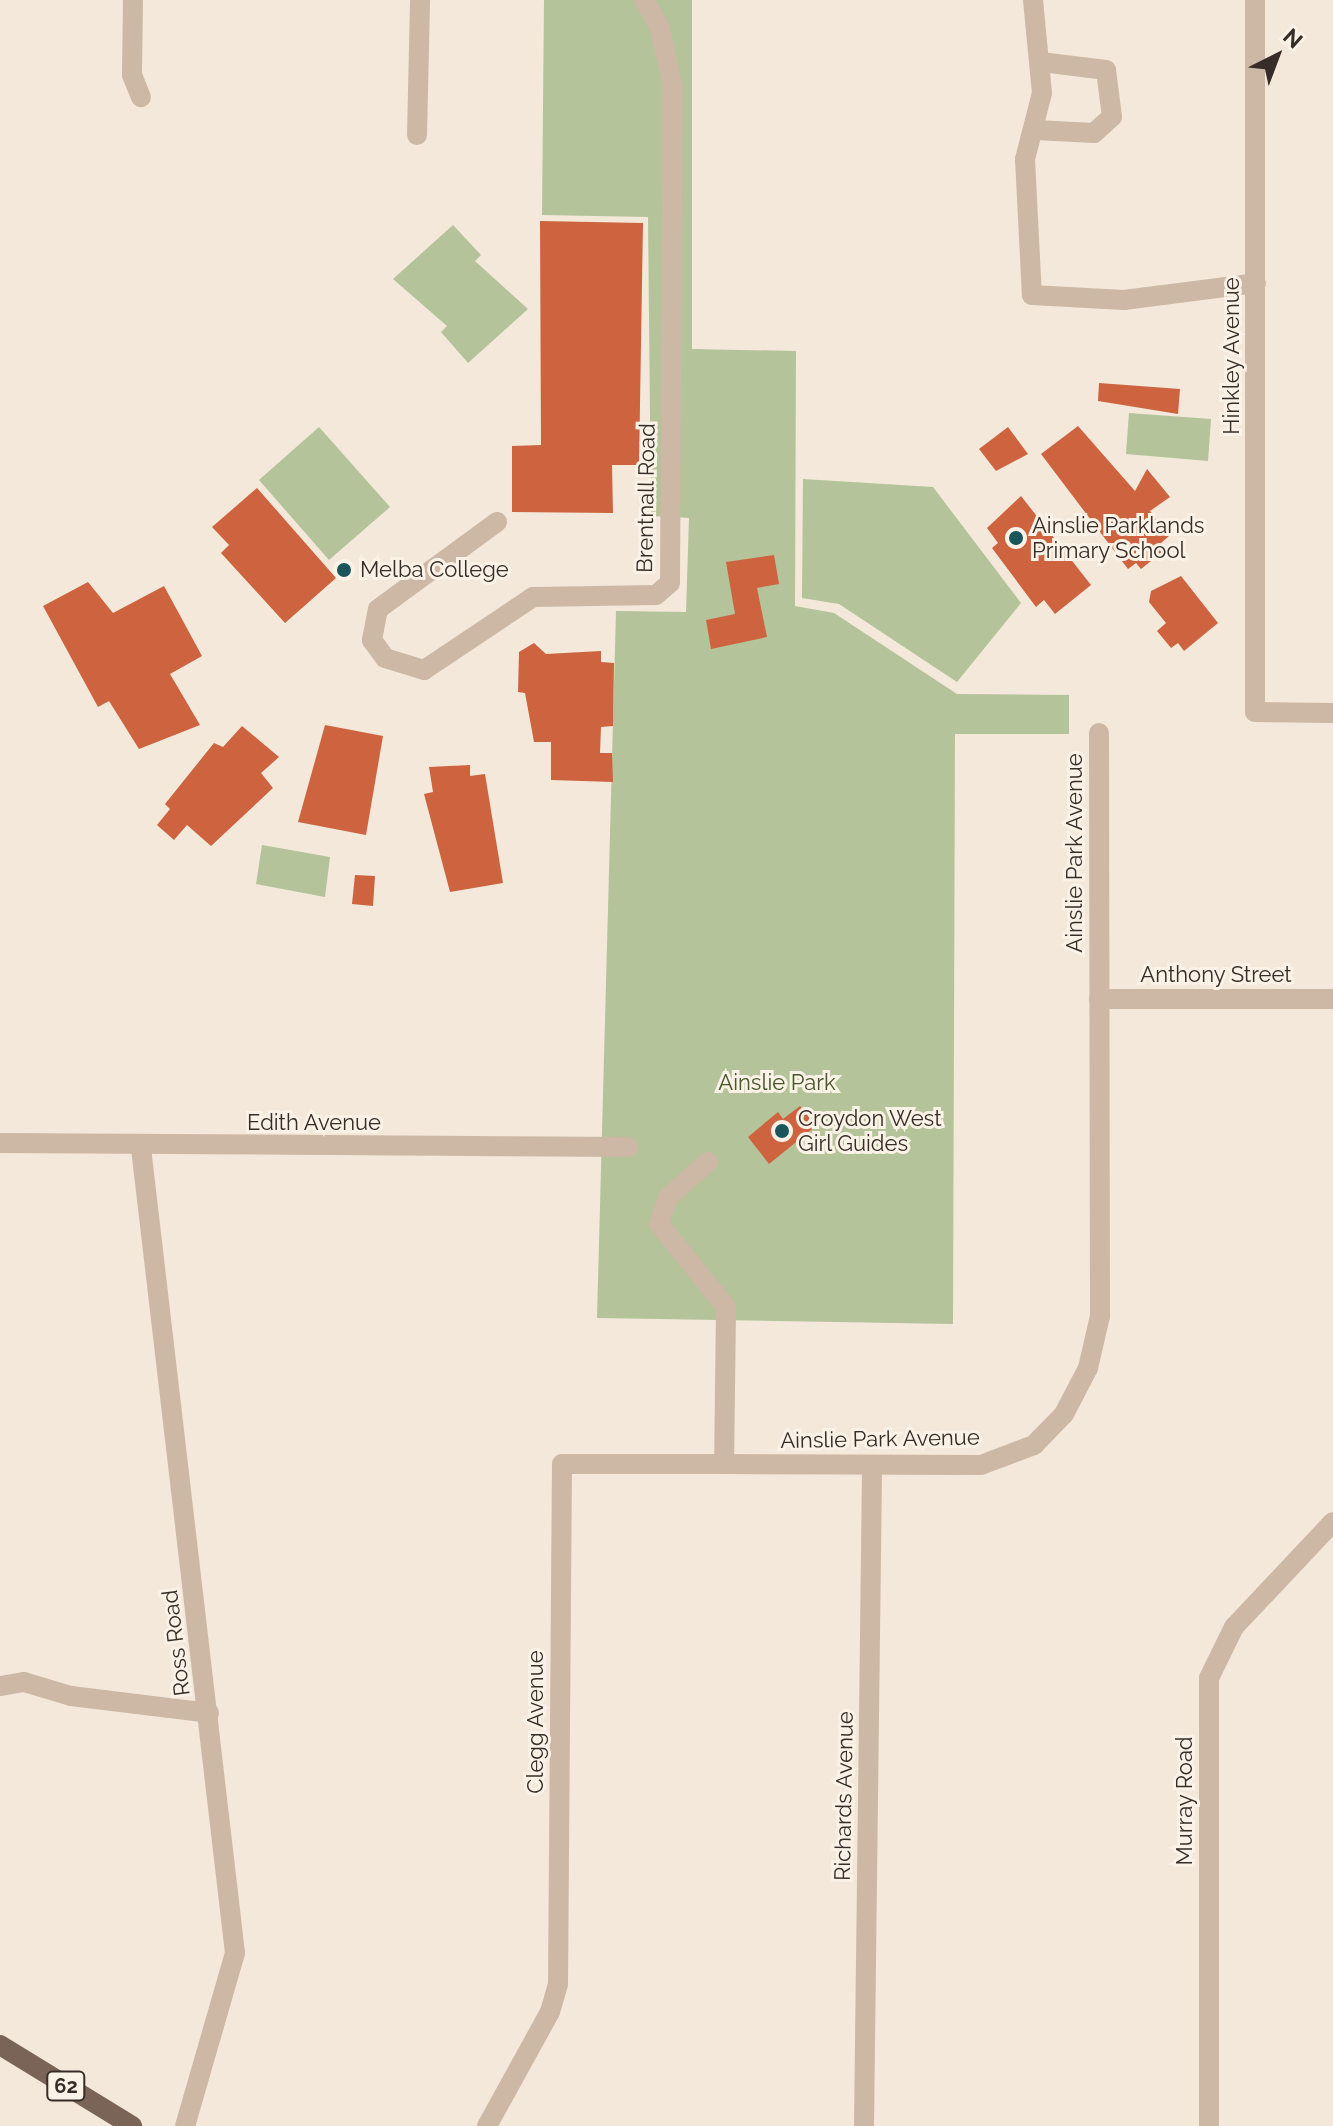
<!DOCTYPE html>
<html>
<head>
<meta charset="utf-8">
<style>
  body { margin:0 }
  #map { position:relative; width:1333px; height:2126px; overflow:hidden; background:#f3e8da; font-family:Raleway,sans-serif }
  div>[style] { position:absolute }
  .green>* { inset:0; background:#b4c399 }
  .building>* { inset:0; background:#cd643f }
  .minor>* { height:20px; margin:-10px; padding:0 10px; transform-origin:10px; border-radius:10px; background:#ccb8a5 }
  .major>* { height:20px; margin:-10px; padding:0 10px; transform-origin:10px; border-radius:10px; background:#7a6457 }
  .dots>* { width:22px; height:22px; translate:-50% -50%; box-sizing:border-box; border:4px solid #faf2e7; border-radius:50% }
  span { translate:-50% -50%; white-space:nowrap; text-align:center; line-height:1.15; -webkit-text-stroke:6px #faf2e7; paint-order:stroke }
  .shield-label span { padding:2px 6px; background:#faf2e7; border:2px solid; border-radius:6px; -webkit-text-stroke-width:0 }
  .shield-label { font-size:20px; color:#372c27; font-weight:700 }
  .street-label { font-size:22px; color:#372c27 }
  .poi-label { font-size:22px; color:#372c27 }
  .left { translate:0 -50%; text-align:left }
  .park-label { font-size:22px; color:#455729 }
  .north { position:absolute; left:1237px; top:16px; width:80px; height:80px; -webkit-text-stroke:6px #faf2e7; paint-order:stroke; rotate:42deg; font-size:22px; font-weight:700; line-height:32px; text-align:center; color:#372c27 }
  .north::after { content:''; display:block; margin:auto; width:28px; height:36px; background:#372c27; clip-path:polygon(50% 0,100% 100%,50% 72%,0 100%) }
</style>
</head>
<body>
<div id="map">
  <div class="green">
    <i style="clip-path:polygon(544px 0,692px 0,692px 349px,796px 351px,795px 606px,834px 613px,957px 694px,1069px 695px,1069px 734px,955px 734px,953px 1324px,597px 1318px,616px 611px,686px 612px,689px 518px,651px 516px,648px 217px,542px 215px)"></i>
    <i style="clip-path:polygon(453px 225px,481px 255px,475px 261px,528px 309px,468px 363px,441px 332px,447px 326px,393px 279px)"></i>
    <i style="clip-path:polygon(1129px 413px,1211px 419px,1208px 461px,1126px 454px)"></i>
    <i style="clip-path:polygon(319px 427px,390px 507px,329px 560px,259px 480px)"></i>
    <i style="clip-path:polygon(803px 479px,933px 487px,1021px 603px,957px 682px,839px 604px,802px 598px)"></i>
    <i style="clip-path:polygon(262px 845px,330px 857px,325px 897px,256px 884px)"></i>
  </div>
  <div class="building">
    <i style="clip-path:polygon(540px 221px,643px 223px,639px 465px,612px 465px,613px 513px,512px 512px,512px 446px,541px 445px)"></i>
    <i style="clip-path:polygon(1099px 383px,1180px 389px,1178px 414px,1098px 401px)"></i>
    <i style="clip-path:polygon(1078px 426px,1135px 491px,1147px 469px,1170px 497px,1150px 511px,1169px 536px,1161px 543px,1166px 549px,1141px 569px,1136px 563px,1128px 569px,1041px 454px)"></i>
    <i style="clip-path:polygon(1008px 427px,1028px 454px,996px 471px,979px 449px)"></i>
    <i style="clip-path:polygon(257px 488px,336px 578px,285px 623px,221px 553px,229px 545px,212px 527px)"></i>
    <i style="clip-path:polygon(1021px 496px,1091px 585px,1055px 614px,1044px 600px,1036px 607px,992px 548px,998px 543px,987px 528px)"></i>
    <i style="clip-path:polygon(774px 555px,779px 584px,757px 588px,767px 637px,711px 649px,706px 620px,735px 614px,726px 562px)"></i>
    <i style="clip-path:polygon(1181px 576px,1218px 623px,1184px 651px,1178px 643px,1171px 648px,1157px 631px,1166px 623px,1149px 602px,1151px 591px)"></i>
    <i style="clip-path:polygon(88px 582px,113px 613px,164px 586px,202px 656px,170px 674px,200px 725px,139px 749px,109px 701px,98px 707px,43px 606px)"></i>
    <i style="clip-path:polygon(534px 643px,546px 654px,601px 651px,601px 662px,614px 663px,613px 726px,601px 727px,600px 753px,612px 753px,613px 782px,551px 780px,551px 742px,534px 742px,525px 693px,518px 692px,519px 652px)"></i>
    <i style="clip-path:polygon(325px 725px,383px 736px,366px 835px,298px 822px)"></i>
    <i style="clip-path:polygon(242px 726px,279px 757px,261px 773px,273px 788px,211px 846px,187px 825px,174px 840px,157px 825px,170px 809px,165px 804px,214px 743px,223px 747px)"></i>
    <i style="clip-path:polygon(470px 765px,470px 776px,485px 774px,503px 883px,450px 892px,424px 794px,433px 792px,429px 767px)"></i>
    <i style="clip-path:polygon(355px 875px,375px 876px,373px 906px,352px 904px)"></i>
    <i style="clip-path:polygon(800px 1106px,816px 1126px,769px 1164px,748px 1137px,778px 1112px,783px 1119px)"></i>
  </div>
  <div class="minor">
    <i style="left:133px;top:0;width:75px;rotate:90.8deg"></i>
    <i style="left:132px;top:75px;width:24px;rotate:68deg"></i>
    <i style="left:1033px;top:0;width:93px;rotate:84.5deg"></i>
    <i style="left:1042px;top:93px;width:68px;rotate:104.4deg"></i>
    <i style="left:1025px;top:159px;width:136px;rotate:87.1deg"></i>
    <i style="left:1032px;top:295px;width:92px;rotate:3.1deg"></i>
    <i style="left:1124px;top:300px;width:133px;rotate:-7.3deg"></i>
    <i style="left:1255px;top:0;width:712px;rotate:90deg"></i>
    <i style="left:1255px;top:712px;width:78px;rotate:0.7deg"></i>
    <i style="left:1035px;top:130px;width:59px;rotate:2.9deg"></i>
    <i style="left:1094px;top:133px;width:24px;rotate:-42deg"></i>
    <i style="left:1112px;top:117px;width:47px;rotate:-97.3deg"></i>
    <i style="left:1106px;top:70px;width:64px;rotate:-172.9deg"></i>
    <i style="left:417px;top:135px;width:135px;rotate:-88.7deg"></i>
    <i style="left:497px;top:522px;width:147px;rotate:143.8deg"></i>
    <i style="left:378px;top:609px;width:32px;rotate:101deg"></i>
    <i style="left:372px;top:640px;width:22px;rotate:54deg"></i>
    <i style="left:385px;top:658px;width:41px;rotate:17.1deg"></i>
    <i style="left:424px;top:670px;width:131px;rotate:-33.8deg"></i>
    <i style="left:533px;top:597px;width:123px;rotate:-0.9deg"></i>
    <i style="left:656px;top:595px;width:18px;rotate:-41deg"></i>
    <i style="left:670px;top:583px;width:497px;rotate:-89.7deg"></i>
    <i style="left:673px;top:86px;width:62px;rotate:-103.1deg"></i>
    <i style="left:659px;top:26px;width:30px;rotate:-120deg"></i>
    <i style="left:1099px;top:999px;width:234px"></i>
    <i style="left:0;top:1143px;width:628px;rotate:0.36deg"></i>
    <i style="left:141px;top:1148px;width:810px;rotate:83.34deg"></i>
    <i style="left:235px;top:1953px;width:180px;rotate:106.1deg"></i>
    <i style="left:708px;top:1162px;width:52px;rotate:138.9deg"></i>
    <i style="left:669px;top:1196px;width:30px;rotate:110deg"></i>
    <i style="left:659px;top:1224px;width:107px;rotate:51.1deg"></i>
    <i style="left:726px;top:1307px;width:157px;rotate:90.7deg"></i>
    <i style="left:724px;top:1464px;width:257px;rotate:0.2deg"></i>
    <i style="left:981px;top:1465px;width:57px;rotate:-20.7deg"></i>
    <i style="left:1034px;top:1445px;width:43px;rotate:-45.9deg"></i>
    <i style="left:1064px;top:1414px;width:52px;rotate:-62.4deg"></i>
    <i style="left:1088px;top:1368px;width:53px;rotate:-77deg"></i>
    <i style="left:1100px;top:1316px;width:583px;rotate:-90.1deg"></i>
    <i style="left:1px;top:1686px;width:23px;rotate:-10deg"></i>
    <i style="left:24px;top:1682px;width:49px;rotate:16.6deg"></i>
    <i style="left:71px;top:1696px;width:139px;rotate:7deg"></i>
    <i style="left:487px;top:2126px;width:130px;rotate:-61.1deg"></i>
    <i style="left:550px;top:2012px;width:29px;rotate:-74deg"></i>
    <i style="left:558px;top:1984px;width:520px;rotate:-89.56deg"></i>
    <i style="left:562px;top:1464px;width:162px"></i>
    <i style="left:864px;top:2126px;width:659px;rotate:-89.3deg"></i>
    <i style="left:1209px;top:2126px;width:448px;rotate:-90deg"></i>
    <i style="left:1209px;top:1678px;width:57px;rotate:-63.9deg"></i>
    <i style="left:1234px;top:1627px;width:144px;rotate:-46.7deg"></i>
  </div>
  <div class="major">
    <i style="left:0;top:2045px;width:155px;rotate:31.5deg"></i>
  </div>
  <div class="dots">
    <i style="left:1016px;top:538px;background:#1a555b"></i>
    <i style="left:344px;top:570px;background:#1a555b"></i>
    <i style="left:782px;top:1131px;background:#1a555b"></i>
  </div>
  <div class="shield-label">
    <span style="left:66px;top:2086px">62</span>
  </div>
  <div class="street-label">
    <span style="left:1232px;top:356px;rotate:-90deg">Hinkley Avenue</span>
    <span style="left:646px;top:498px;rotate:-89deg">Brentnall Road</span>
    <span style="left:1075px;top:853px;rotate:-90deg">Ainslie Park Avenue</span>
    <span style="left:1216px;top:975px">Anthony Street</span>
    <span style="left:314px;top:1123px">Edith Avenue</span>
    <span style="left:880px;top:1439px;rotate:-1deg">Ainslie Park Avenue</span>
    <span style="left:176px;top:1643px;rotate:-97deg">Ross Road</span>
    <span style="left:536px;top:1722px;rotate:-90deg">Clegg Avenue</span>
    <span style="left:844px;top:1796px;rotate:-89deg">Richards Avenue</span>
    <span style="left:1185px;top:1801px;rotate:-90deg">Murray Road</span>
  </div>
  <div class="poi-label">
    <span class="left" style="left:1032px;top:538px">Ainslie Parklands<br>Primary School</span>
    <span class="left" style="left:360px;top:570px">Melba College</span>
    <span class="left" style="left:798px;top:1131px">Croydon West<br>Girl Guides</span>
  </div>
  <div class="park-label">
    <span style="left:777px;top:1083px">Ainslie Park</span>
  </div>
  <div class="north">N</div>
</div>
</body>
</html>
